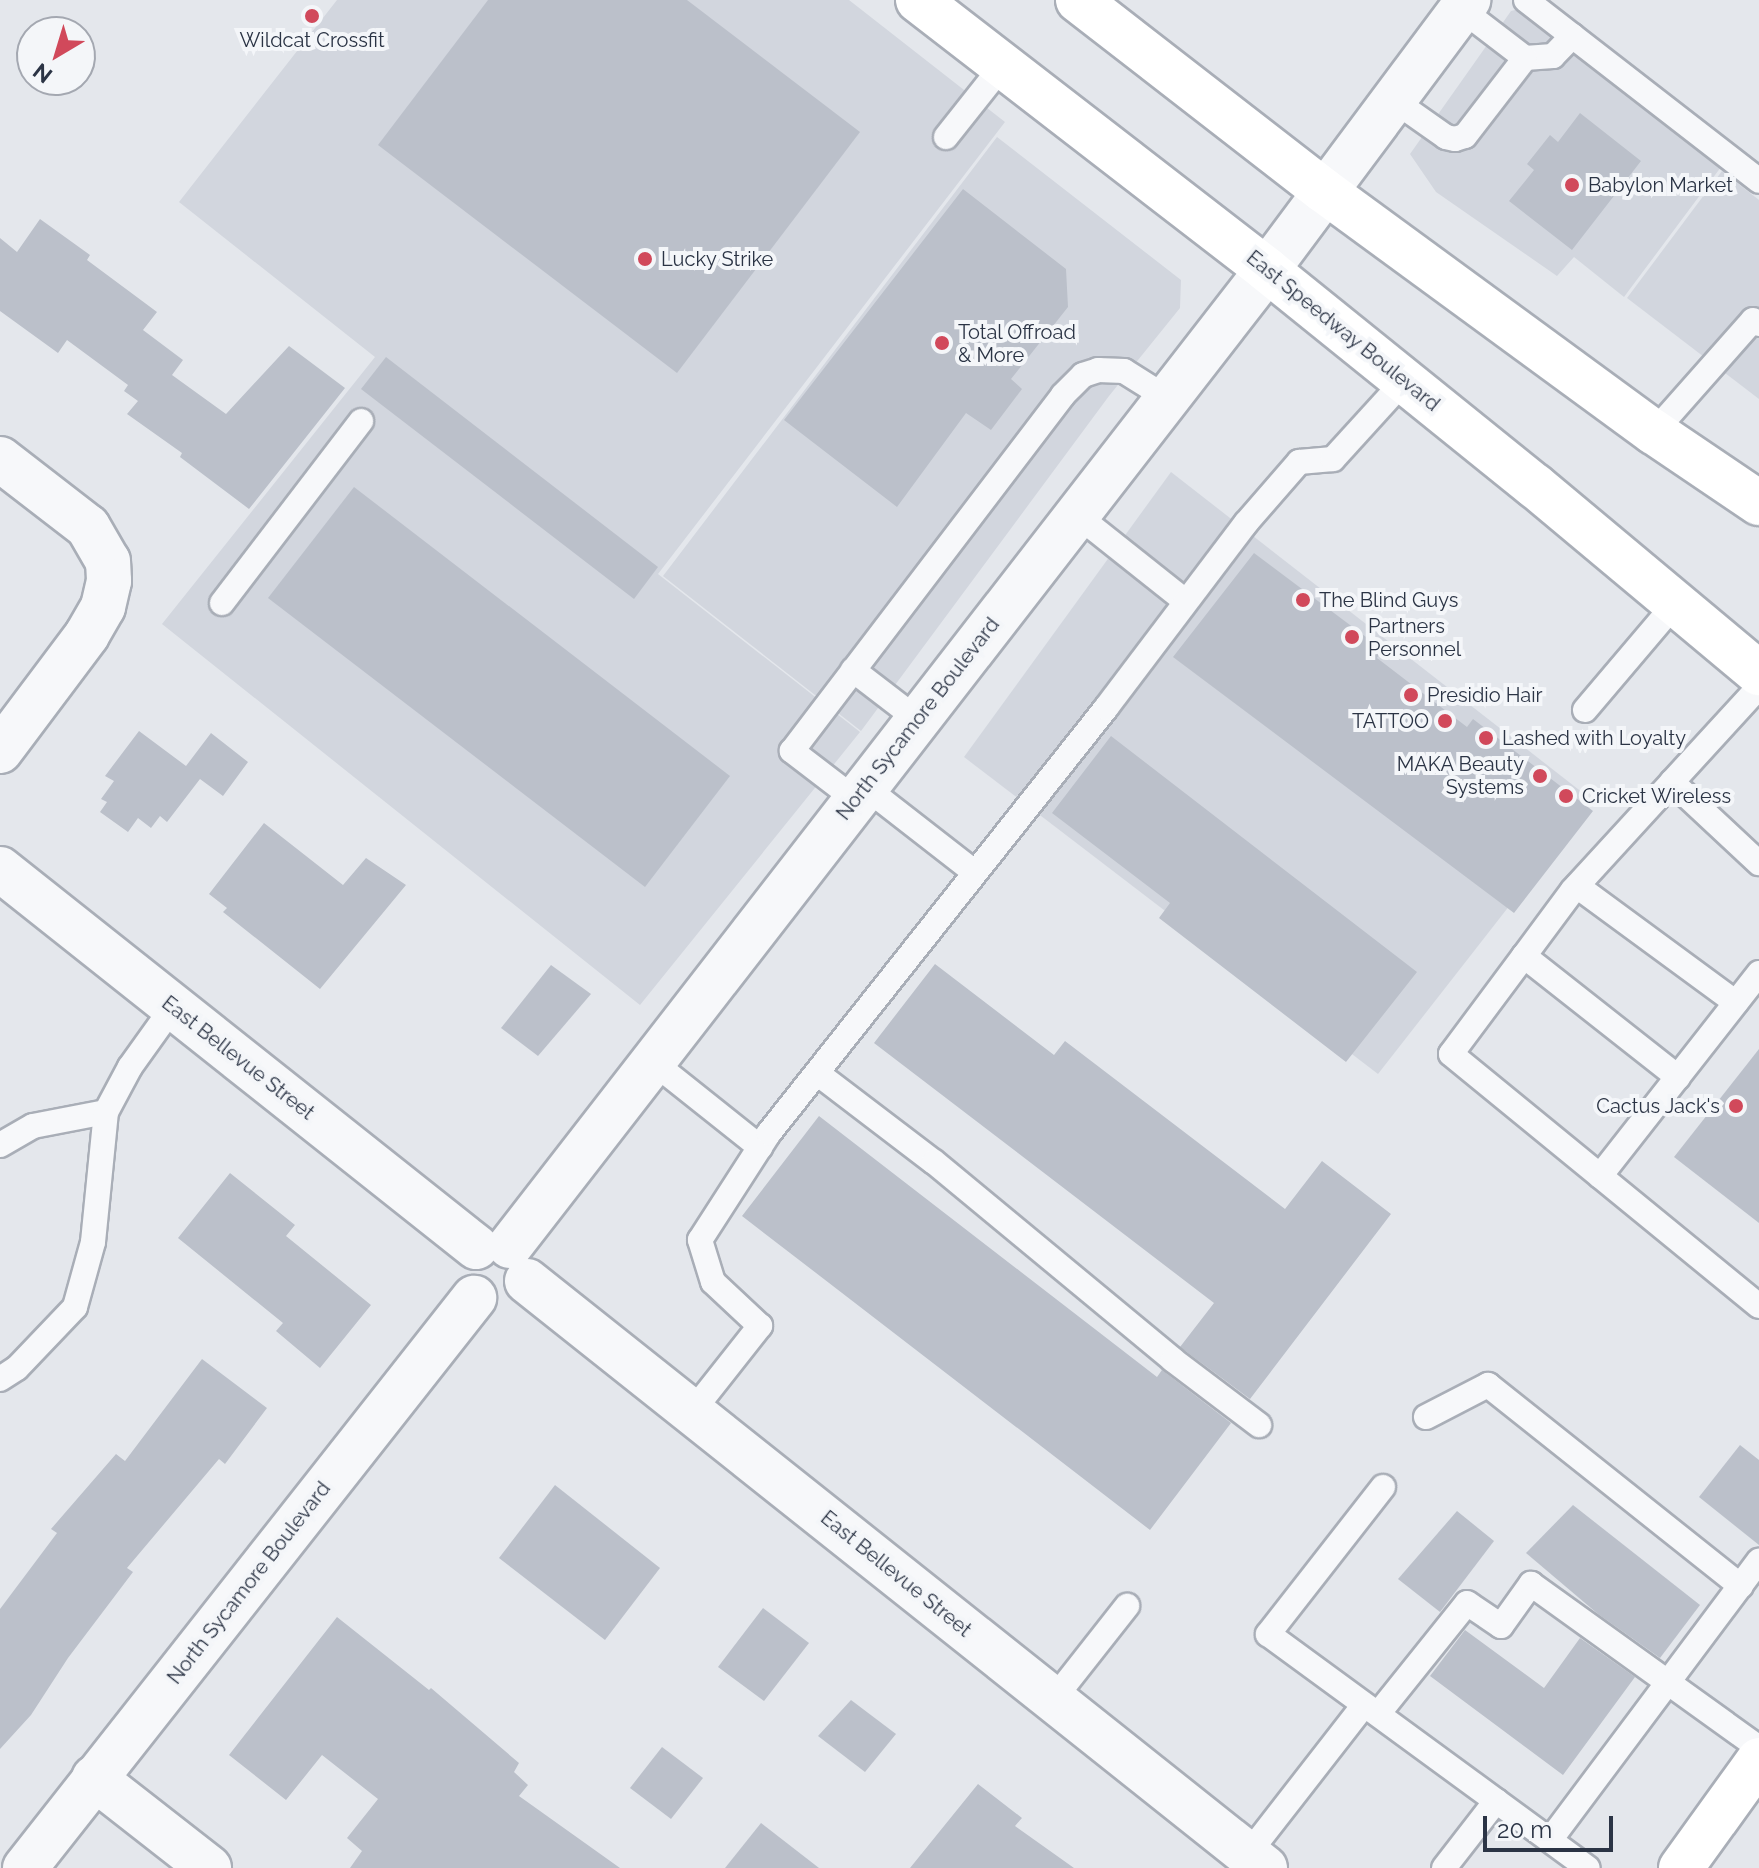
<!DOCTYPE html>
<html>
<head>
<meta charset="utf-8">
<style>
  body { margin:0 }
  #map { position:relative; width:1759px; height:1868px; overflow:hidden; background:#e4e7ec; font-family:Raleway,sans-serif }
  div>[style] { position:absolute }
  .built>* { inset:0; background:#d2d6de }
  .building>* { inset:0; background:#bbc0ca }
  .roads { filter:drop-shadow(2px 0 #a9aeb7) drop-shadow(-2px 0 #a9aeb7) drop-shadow(0 2px #a9aeb7) drop-shadow(0 -2px #a9aeb7) }
  .lane>* { height:24px; margin:-12px; padding:0 12px; transform-origin:12px; border-radius:12px; background:#f7f8fa }
  .street>* { height:44px; margin:-22px; padding:0 22px; transform-origin:22px; border-radius:22px; background:#f7f8fa }
  .primary>* { height:44px; margin:-22px; padding:0 22px; transform-origin:22px; border-radius:22px; background:#fff }
  .dots>* { width:22px; height:22px; translate:-50% -50%; box-sizing:border-box; border:4px solid #f4f6f9; border-radius:50% }
  span { translate:-50% -50%; white-space:nowrap; text-align:center; line-height:1.15; -webkit-text-stroke:8px #f4f6f9; paint-order:stroke }
  .poi-label { font-size:20px; color:#2b3445 }
  .left { translate:0 -50%; text-align:left }
  .right { translate:-100% -50%; text-align:right }
  .street-label { font-size:20px; color:#2b3445 }
  .north { position:absolute; left:16px; top:16px; width:80px; height:80px; box-sizing:border-box; background:#f4f6f9; border:2px solid #a4a8b1; border-radius:50%; rotate:218deg; font-size:22px; font-weight:700; line-height:32px; text-align:center; color:#2b3445 }
  .north::after { content:''; display:block; margin:auto; width:28px; height:36px; background:#d1495b; clip-path:polygon(50% 0,100% 100%,50% 72%,0 100%) }
  .scale { position:absolute; left:1483px; top:1816px; width:130px; height:36px; box-sizing:border-box; border:4px solid #2b3445; border-top:0; padding-left:10px; font-size:24px; line-height:28px; white-space:nowrap; color:#2b3445; -webkit-text-stroke:6px #f4f6f9; paint-order:stroke }
</style>
</head>
<body>
<div id="map">
  <div class="built">
    <i style="clip-path:polygon(337px 0,849px 0,1005px 122px,658px 574px,860px 732px,640px 1005px,162px 624px,375px 357px,179px 202px)"></i>
    <i style="clip-path:polygon(1523px 8px,1721px 167px,1624px 297px,1574px 257px,1557px 276px,1436px 192px,1410px 154px,1511px 11px)"></i>
    <i style="clip-path:polygon(997px 137px,1181px 280px,1180px 308px,1109px 396px,861px 731px,663px 576px)"></i>
    <i style="clip-path:polygon(1722px 171px,1759px 200px,1759px 399px,1627px 298px)"></i>
    <i style="clip-path:polygon(1171px 472px,1592px 800px,1378px 1074px,964px 757px)"></i>
  </div>
  <div class="building">
    <i style="clip-path:polygon(488px 0,687px 0,860px 132px,677px 373px,378px 145px)"></i>
    <i style="clip-path:polygon(1580px 113px,1641px 161px,1572px 250px,1509px 201px,1534px 170px,1527px 164px,1550px 135px,1558px 142px)"></i>
    <i style="clip-path:polygon(963px 189px,1066px 269px,1068px 307px,1011px 379px,1022px 389px,991px 430px,966px 413px,897px 507px,784px 420px)"></i>
    <i style="clip-path:polygon(40px 219px,90px 255px,87px 260px,157px 312px,143px 330px,183px 360px,172px 375px,226px 414px,289px 346px,345px 388px,249px 509px,180px 457px,182px 453px,127px 414px,138px 401px,124px 391px,128px 385px,67px 340px,58px 353px,0 311px,0 238px,17px 252px)"></i>
    <i style="clip-path:polygon(386px 357px,658px 567px,634px 599px,361px 389px)"></i>
    <i style="clip-path:polygon(354px 487px,730px 776px,645px 887px,268px 598px)"></i>
    <i style="clip-path:polygon(1254px 553px,1382px 649px,1377px 658px,1467px 727px,1473px 719px,1593px 811px,1514px 913px,1173px 657px)"></i>
    <i style="clip-path:polygon(139px 731px,186px 766px,211px 733px,248px 762px,223px 796px,200px 779px,167px 822px,160px 816px,151px 828px,138px 818px,128px 832px,100px 812px,107px 802px,101px 799px,114px 781px,105px 776px)"></i>
    <i style="clip-path:polygon(1111px 736px,1417px 972px,1346px 1062px,1159px 918px,1170px 903px,1052px 813px)"></i>
    <i style="clip-path:polygon(264px 823px,343px 885px,366px 858px,406px 885px,320px 989px,223px 912px,227px 908px,209px 894px)"></i>
    <i style="clip-path:polygon(935px 964px,1054px 1055px,1065px 1041px,1285px 1209px,1322px 1161px,1391px 1214px,1250px 1399px,1180px 1347px,1214px 1303px,874px 1043px)"></i>
    <i style="clip-path:polygon(551px 965px,591px 994px,538px 1056px,501px 1028px)"></i>
    <i style="clip-path:polygon(1759px 1049px,1759px 1223px,1674px 1157px)"></i>
    <i style="clip-path:polygon(819px 1116px,1157px 1377px,1162px 1370px,1231px 1423px,1150px 1530px,742px 1216px)"></i>
    <i style="clip-path:polygon(230px 1173px,295px 1225px,286px 1236px,371px 1305px,320px 1368px,276px 1331px,283px 1323px,178px 1238px)"></i>
    <i style="clip-path:polygon(202px 1359px,267px 1408px,225px 1464px,219px 1459px,127px 1568px,133px 1572px,68px 1658px,31px 1715px,0 1749px,0 1609px,57px 1533px,51px 1529px,116px 1454px,125px 1461px)"></i>
    <i style="clip-path:polygon(1740px 1445px,1759px 1460px,1759px 1545px,1699px 1497px)"></i>
    <i style="clip-path:polygon(555px 1485px,660px 1568px,605px 1640px,499px 1558px)"></i>
    <i style="clip-path:polygon(1573px 1505px,1700px 1605px,1660px 1658px,1598px 1614px,1526px 1553px)"></i>
    <i style="clip-path:polygon(1457px 1511px,1494px 1541px,1440px 1612px,1398px 1579px)"></i>
    <i style="clip-path:polygon(763px 1608px,809px 1643px,764px 1701px,718px 1667px)"></i>
    <i style="clip-path:polygon(337px 1617px,429px 1690px,431px 1688px,519px 1763px,514px 1772px,528px 1785px,519px 1796px,620px 1868px,350px 1868px,362px 1851px,347px 1838px,378px 1799px,322px 1755px,286px 1800px,229px 1755px)"></i>
    <i style="clip-path:polygon(1465px 1630px,1544px 1688px,1580px 1638px,1635px 1677px,1563px 1775px,1430px 1676px)"></i>
    <i style="clip-path:polygon(851px 1700px,896px 1734px,865px 1772px,818px 1736px)"></i>
    <i style="clip-path:polygon(662px 1747px,703px 1778px,671px 1819px,630px 1788px)"></i>
    <i style="clip-path:polygon(978px 1784px,1022px 1818px,1015px 1826px,1074px 1868px,910px 1868px)"></i>
    <i style="clip-path:polygon(761px 1823px,819px 1868px,725px 1868px)"></i>
  </div>
  <div class="roads">
    <div class="lane">
      <i style="left:1526px;top:0;width:295px;rotate:37.8deg"></i>
      <i style="left:1525px;top:58px;width:28px;rotate:-4deg"></i>
      <i style="left:1553px;top:56px;width:28px;rotate:-46deg"></i>
      <i style="left:1392px;top:99px;width:66px;rotate:35.1deg"></i>
      <i style="left:1446px;top:137px;width:9px;rotate:13deg"></i>
      <i style="left:1455px;top:139px;width:10px;rotate:-17deg"></i>
      <i style="left:1465px;top:136px;width:98px;rotate:-52.4deg"></i>
      <i style="left:1525px;top:58px;width:81px;rotate:-142.6deg"></i>
      <i style="left:946px;top:137px;width:92px;rotate:-51.6deg"></i>
      <i style="left:1654px;top:432px;width:149px;rotate:-48.5deg"></i>
      <i style="left:1753px;top:320px;width:7px;rotate:34deg"></i>
      <i style="left:1077px;top:515px;width:138px;rotate:38.5deg"></i>
      <i style="left:222px;top:603px;width:229px;rotate:-52.6deg"></i>
      <i style="left:853px;top:670px;width:82px;rotate:37.6deg"></i>
      <i style="left:1759px;top:687px;width:129px;rotate:132.5deg"></i>
      <i style="left:1672px;top:782px;width:119px;rotate:43deg"></i>
      <i style="left:1585px;top:710px;width:139px;rotate:-49.7deg"></i>
      <i style="left:1672px;top:782px;width:147px;rotate:132.5deg"></i>
      <i style="left:1573px;top:890px;width:82px;rotate:126.6deg"></i>
      <i style="left:1524px;top:956px;width:196px;rotate:38.2deg"></i>
      <i style="left:865px;top:787px;width:138px;rotate:37.9deg"></i>
      <i style="left:856px;top:800px;width:81px;rotate:-142.6deg"></i>
      <i style="left:792px;top:751px;width:447px;rotate:-52.7deg"></i>
      <i style="left:1063px;top:395px;width:28px;rotate:-45deg"></i>
      <i style="left:1083px;top:375px;width:16px;rotate:-18deg"></i>
      <i style="left:1098px;top:370px;width:26px;rotate:2deg"></i>
      <i style="left:1124px;top:371px;width:51px;rotate:32.1deg"></i>
      <i style="left:1577px;top:886px;width:197px;rotate:36.3deg"></i>
      <i style="left:1524px;top:956px;width:122px;rotate:126.7deg"></i>
      <i style="left:1451px;top:1054px;width:398px;rotate:39.3deg"></i>
      <i style="left:653px;top:1062px;width:137px;rotate:38.5deg"></i>
      <i style="left:817px;top:1073px;width:147px;rotate:37.3deg"></i>
      <i style="left:934px;top:1162px;width:310px;rotate:39.6deg"></i>
      <i style="left:1173px;top:1360px;width:108px;rotate:37.1deg"></i>
      <i style="left:0;top:1145px;width:38px;rotate:-30deg"></i>
      <i style="left:33px;top:1126px;width:74px;rotate:-10.9deg"></i>
      <i style="left:1600px;top:1176px;width:258px;rotate:-51.9deg"></i>
      <i style="left:0;top:1379px;width:20px;rotate:-33deg"></i>
      <i style="left:17px;top:1368px;width:84px;rotate:-46.4deg"></i>
      <i style="left:75px;top:1307px;width:67px;rotate:-74.5deg"></i>
      <i style="left:93px;top:1242px;width:131px;rotate:-84.3deg"></i>
      <i style="left:106px;top:1112px;width:51px;rotate:-61.9deg"></i>
      <i style="left:130px;top:1067px;width:74px;rotate:-54.4deg"></i>
      <i style="left:692px;top:1412px;width:110px;rotate:-51.7deg"></i>
      <i style="left:760px;top:1326px;width:64px;rotate:-136.9deg"></i>
      <i style="left:713px;top:1282px;width:44px;rotate:-107.2deg"></i>
      <i style="left:700px;top:1240px;width:127px;rotate:-57.2deg"></i>
      <i style="left:769px;top:1133px;width:542px;rotate:-51.59deg"></i>
      <i style="left:1106px;top:708px;width:232px;rotate:-52.9deg"></i>
      <i style="left:1246px;top:523px;width:81px;rotate:-49deg"></i>
      <i style="left:1299px;top:462px;width:34px;rotate:-5deg"></i>
      <i style="left:1333px;top:459px;width:105px;rotate:-47.7deg"></i>
      <i style="left:1426px;top:1417px;width:70px;rotate:-27.3deg"></i>
      <i style="left:1488px;top:1385px;width:323px;rotate:38.5deg"></i>
      <i style="left:1383px;top:1487px;width:187px;rotate:128deg"></i>
      <i style="left:1268px;top:1634px;width:396px;rotate:36.2deg"></i>
      <i style="left:1053px;top:1700px;width:120px;rotate:-51.8deg"></i>
      <i style="left:1378px;top:1714px;width:142px;rotate:-51.3deg"></i>
      <i style="left:1467px;top:1603px;width:41px;rotate:34.1deg"></i>
      <i style="left:1501px;top:1626px;width:52px;rotate:-54.5deg"></i>
      <i style="left:1531px;top:1584px;width:281px;rotate:35.7deg"></i>
      <i style="left:1550px;top:1840px;width:349px;rotate:-53.2deg"></i>
      <i style="left:1241px;top:1863px;width:200px;rotate:-52.1deg"></i>
      <i style="left:1444px;top:1868px;width:85px;rotate:-52.2deg"></i>
    </div>
    <div class="street">
      <i style="left:0;top:459px;width:111px;rotate:37.7deg"></i>
      <i style="left:88px;top:527px;width:39px;rotate:60deg"></i>
      <i style="left:108px;top:561px;width:20px;rotate:87deg"></i>
      <i style="left:109px;top:581px;width:27px;rotate:103deg"></i>
      <i style="left:103px;top:607px;width:32px;rotate:120deg"></i>
      <i style="left:87px;top:635px;width:145px;rotate:126.9deg"></i>
      <i style="left:0;top:869px;width:608px;rotate:38.45deg"></i>
      <i style="left:510px;top:1246px;width:1235px;rotate:-52.2deg"></i>
      <i style="left:1267px;top:270px;width:337px;rotate:-53.3deg"></i>
      <i style="left:527px;top:1281px;width:943px;rotate:38.5deg"></i>
      <i style="left:94px;top:1778px;width:146px;rotate:38deg"></i>
      <i style="left:25px;top:1868px;width:726px;rotate:-51.77deg"></i>
    </div>
    <div class="primary">
      <i style="left:918px;top:0;width:441px;rotate:37.7deg"></i>
      <i style="left:1267px;top:270px;width:344px;rotate:38.9deg"></i>
      <i style="left:1535px;top:486px;width:292px;rotate:39.9deg"></i>
      <i style="left:1078px;top:0;width:310px;rotate:37.8deg"></i>
      <i style="left:1323px;top:190px;width:410px;rotate:36.2deg"></i>
      <i style="left:1654px;top:432px;width:127px;rotate:34.1deg"></i>
      <i style="left:1681px;top:1868px;width:133px;rotate:-54.2deg"></i>
    </div>
  </div>
  <div class="dots">
    <i style="left:312px;top:16px;background:#d1495b"></i>
    <i style="left:1572px;top:185px;background:#d1495b"></i>
    <i style="left:645px;top:259px;background:#d1495b"></i>
    <i style="left:942px;top:343px;background:#d1495b"></i>
    <i style="left:1303px;top:600px;background:#d1495b"></i>
    <i style="left:1352px;top:637px;background:#d1495b"></i>
    <i style="left:1411px;top:695px;background:#d1495b"></i>
    <i style="left:1445px;top:721px;background:#d1495b"></i>
    <i style="left:1486px;top:738px;background:#d1495b"></i>
    <i style="left:1540px;top:776px;background:#d1495b"></i>
    <i style="left:1566px;top:796px;background:#d1495b"></i>
    <i style="left:1736px;top:1106px;background:#d1495b"></i>
  </div>
  <div class="poi-label">
    <span style="left:312px;top:40px">Wildcat Crossfit</span>
    <span class="left" style="left:1588px;top:185px">Babylon Market</span>
    <span class="left" style="left:661px;top:259px">Lucky Strike</span>
    <span class="left" style="left:958px;top:344px">Total Offroad<br>&amp; More</span>
    <span class="left" style="left:1319px;top:600px">The Blind Guys</span>
    <span class="left" style="left:1368px;top:638px">Partners<br>Personnel</span>
    <span class="left" style="left:1427px;top:695px">Presidio Hair</span>
    <span class="right" style="left:1429px;top:721px">TATTOO</span>
    <span class="left" style="left:1502px;top:738px">Lashed with Loyalty</span>
    <span class="right" style="left:1524px;top:776px">MAKA Beauty<br>Systems</span>
    <span class="left" style="left:1582px;top:796px">Cricket Wireless</span>
    <span class="right" style="left:1720px;top:1106px">Cactus Jack's</span>
  </div>
  <div class="street-label">
    <span style="left:1343px;top:331px;rotate:39deg">East Speedway Boulevard</span>
    <span style="left:918px;top:719px;rotate:-52deg">North Sycamore Boulevard</span>
    <span style="left:238px;top:1058px;rotate:38deg">East Bellevue Street</span>
    <span style="left:896px;top:1574px;rotate:39deg">East Bellevue Street</span>
    <span style="left:249px;top:1583px;rotate:-52deg">North Sycamore Boulevard</span>
  </div>
  <div class="north">N</div>
  <div class="scale">20 m</div>
</div>
</body>
</html>
